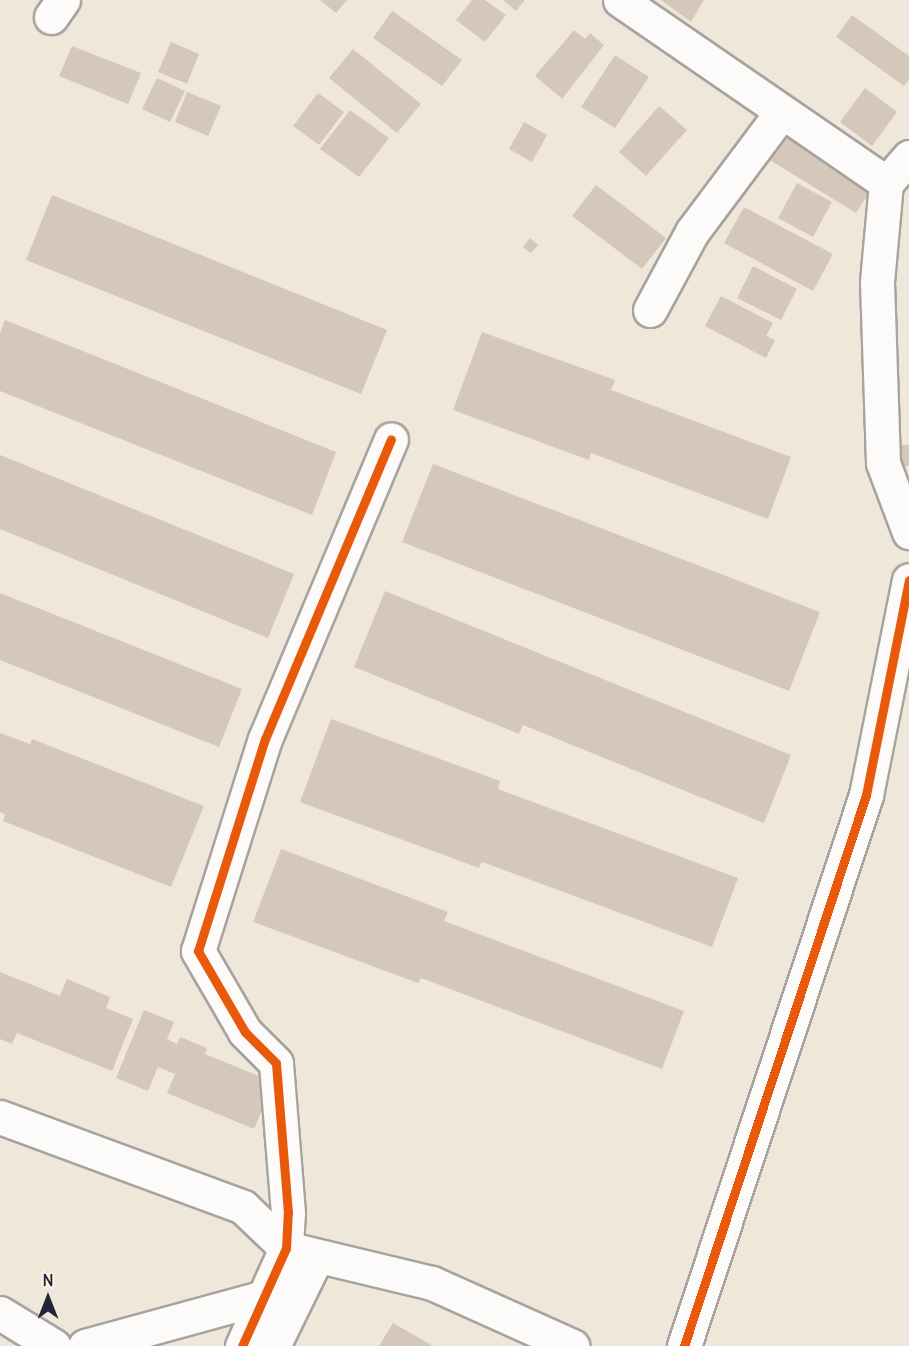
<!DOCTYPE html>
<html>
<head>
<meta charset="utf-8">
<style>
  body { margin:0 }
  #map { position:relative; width:909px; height:1346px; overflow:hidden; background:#efe7da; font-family:Delius,sans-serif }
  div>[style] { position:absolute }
  .building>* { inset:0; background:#d5c8ba }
  .roads { filter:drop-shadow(2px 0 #a7a39e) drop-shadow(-2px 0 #a7a39e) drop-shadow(0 2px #a7a39e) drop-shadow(0 -2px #a7a39e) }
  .minor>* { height:33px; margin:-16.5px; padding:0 16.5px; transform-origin:16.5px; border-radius:16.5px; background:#fdfbf9 }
  .cycleway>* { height:9px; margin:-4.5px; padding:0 4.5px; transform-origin:4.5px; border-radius:4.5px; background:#e8590c }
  span { translate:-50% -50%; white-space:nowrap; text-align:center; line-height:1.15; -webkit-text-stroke:4.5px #fcf5e5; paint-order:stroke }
  .north { position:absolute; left:18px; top:1268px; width:60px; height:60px; -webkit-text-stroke:4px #fcf5e5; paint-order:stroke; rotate:0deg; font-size:16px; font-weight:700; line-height:24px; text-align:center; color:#22223b }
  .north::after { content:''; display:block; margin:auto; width:21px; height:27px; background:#22223b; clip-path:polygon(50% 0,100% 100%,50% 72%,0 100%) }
</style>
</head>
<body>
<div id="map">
  <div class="building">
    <i style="clip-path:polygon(320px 0,347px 0,336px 13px)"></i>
    <i style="clip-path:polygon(472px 0,485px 0,506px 15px,485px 42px,456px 20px)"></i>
    <i style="clip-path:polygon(503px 0,525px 0,516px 11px)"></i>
    <i style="clip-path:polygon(661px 0,704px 0,691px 22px)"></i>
    <i style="clip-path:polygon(392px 11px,462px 60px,442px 86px,373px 38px)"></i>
    <i style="clip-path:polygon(852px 15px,909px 56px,909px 80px,904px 86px,836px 37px)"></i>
    <i style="clip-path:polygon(574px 30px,585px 39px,590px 33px,604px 45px,562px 99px,535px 76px)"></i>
    <i style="clip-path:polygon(171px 42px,199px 54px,187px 84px,158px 72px)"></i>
    <i style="clip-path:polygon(72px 46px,141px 73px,128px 104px,59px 76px)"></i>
    <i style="clip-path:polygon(353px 49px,421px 104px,397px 133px,329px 78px)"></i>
    <i style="clip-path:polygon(615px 55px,649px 77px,615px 128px,581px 107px)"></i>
    <i style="clip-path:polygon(157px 78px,185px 91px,170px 122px,142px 109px)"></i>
    <i style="clip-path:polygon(865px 88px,897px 112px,872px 146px,840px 122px)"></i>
    <i style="clip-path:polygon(187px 92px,221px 106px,208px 136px,175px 122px)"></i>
    <i style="clip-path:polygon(318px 93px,344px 112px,319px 145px,293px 126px)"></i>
    <i style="clip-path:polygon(659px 106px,687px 130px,646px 176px,619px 152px)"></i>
    <i style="clip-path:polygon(350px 110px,389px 138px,359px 177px,320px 149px)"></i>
    <i style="clip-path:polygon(524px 122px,547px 135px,532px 162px,509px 149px)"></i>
    <i style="clip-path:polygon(787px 130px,874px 185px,856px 213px,768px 159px)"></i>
    <i style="clip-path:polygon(797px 183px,832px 202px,813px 237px,778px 218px)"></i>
    <i style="clip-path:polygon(596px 185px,666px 238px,642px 269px,572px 216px)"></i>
    <i style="clip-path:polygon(52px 195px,387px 330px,361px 394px,26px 260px)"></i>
    <i style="clip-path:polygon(744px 207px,833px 254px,813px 291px,724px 243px)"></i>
    <i style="clip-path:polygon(530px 238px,538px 245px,531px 253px,523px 247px)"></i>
    <i style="clip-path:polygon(753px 266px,797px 289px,781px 320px,737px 298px)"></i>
    <i style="clip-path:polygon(721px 296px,773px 323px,766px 336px,775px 340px,766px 358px,705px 326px)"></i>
    <i style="clip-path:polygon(5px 320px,336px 452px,312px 515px,0 391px,0 334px)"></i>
    <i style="clip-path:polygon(482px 332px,615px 380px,611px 390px,791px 457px,768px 519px,591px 453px,589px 460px,453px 410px)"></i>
    <i style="clip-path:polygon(897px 445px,909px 445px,909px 466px,897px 466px)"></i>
    <i style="clip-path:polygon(0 455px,294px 574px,268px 638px,0 529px)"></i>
    <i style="clip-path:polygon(433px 464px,820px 612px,789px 691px,402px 542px)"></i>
    <i style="clip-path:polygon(385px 591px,791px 755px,764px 823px,523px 725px,519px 734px,354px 667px)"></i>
    <i style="clip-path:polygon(0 593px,242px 689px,219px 747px,0 660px)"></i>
    <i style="clip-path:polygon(331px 719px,500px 781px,498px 789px,738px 878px,712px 947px,482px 862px,479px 868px,300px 802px)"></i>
    <i style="clip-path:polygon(0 733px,30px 744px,32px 739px,204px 806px,171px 887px,3px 821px,5px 814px,0 812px)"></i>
    <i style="clip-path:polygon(281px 849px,448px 912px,444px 921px,684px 1011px,662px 1069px,421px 978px,418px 983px,253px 922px)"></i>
    <i style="clip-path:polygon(0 972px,60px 996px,67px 979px,110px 997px,106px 1008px,133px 1019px,112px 1071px,17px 1033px,12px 1044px,0 1039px)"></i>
    <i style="clip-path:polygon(144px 1010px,174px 1022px,167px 1039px,177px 1044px,180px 1037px,207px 1048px,205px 1054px,274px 1082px,254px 1129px,167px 1093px,175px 1074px,158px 1067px,148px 1091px,116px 1078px)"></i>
    <i style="clip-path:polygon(393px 1323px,433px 1346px,379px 1346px)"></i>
  </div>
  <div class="roads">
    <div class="minor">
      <i style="left:620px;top:0;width:323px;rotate:34.5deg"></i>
      <i style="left:51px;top:17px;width:21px;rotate:-55deg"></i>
      <i style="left:909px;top:157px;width:35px;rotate:131deg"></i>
      <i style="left:886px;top:183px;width:99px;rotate:95.2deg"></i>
      <i style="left:877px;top:282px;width:181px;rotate:88.1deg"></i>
      <i style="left:883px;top:463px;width:74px;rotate:69.4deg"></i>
      <i style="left:650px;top:310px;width:89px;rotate:-61.7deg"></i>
      <i style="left:692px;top:232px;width:149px;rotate:-53.2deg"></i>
      <i style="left:0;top:1117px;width:259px;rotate:20.3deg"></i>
      <i style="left:243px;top:1207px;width:59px;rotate:43.6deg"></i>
      <i style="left:286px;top:1248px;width:150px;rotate:13.5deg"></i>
      <i style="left:432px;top:1283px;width:154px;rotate:24.2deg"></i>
      <i style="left:0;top:1313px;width:63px;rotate:31.4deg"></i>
      <i style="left:85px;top:1346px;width:186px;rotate:-15.3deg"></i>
      <i style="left:242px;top:1346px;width:107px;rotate:-65.8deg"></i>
      <i style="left:286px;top:1248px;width:35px;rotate:-87deg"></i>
      <i style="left:288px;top:1213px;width:150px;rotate:-94.6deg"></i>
      <i style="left:276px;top:1063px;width:44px;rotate:-135deg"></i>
      <i style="left:245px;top:1032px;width:94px;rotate:-120.1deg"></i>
      <i style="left:198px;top:951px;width:222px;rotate:-72.5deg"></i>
      <i style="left:265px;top:739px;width:325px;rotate:-67.2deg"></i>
      <i style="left:273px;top:1346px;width:100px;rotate:-63.9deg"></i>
      <i style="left:684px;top:1346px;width:580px;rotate:-71.72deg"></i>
      <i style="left:866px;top:795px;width:219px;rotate:-78.7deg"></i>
    </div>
  </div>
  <div class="cycleway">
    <i style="left:242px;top:1346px;width:107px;rotate:-65.8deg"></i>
    <i style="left:286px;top:1248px;width:35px;rotate:-87deg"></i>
    <i style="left:288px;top:1213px;width:150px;rotate:-94.6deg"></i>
    <i style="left:276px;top:1063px;width:44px;rotate:-135deg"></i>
    <i style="left:245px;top:1032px;width:94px;rotate:-120.1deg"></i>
    <i style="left:198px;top:951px;width:222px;rotate:-72.5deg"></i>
    <i style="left:265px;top:739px;width:325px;rotate:-67.2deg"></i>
    <i style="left:684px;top:1346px;width:580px;rotate:-71.72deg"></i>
    <i style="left:866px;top:795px;width:219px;rotate:-78.7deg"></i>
  </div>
  <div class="north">N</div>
</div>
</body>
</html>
